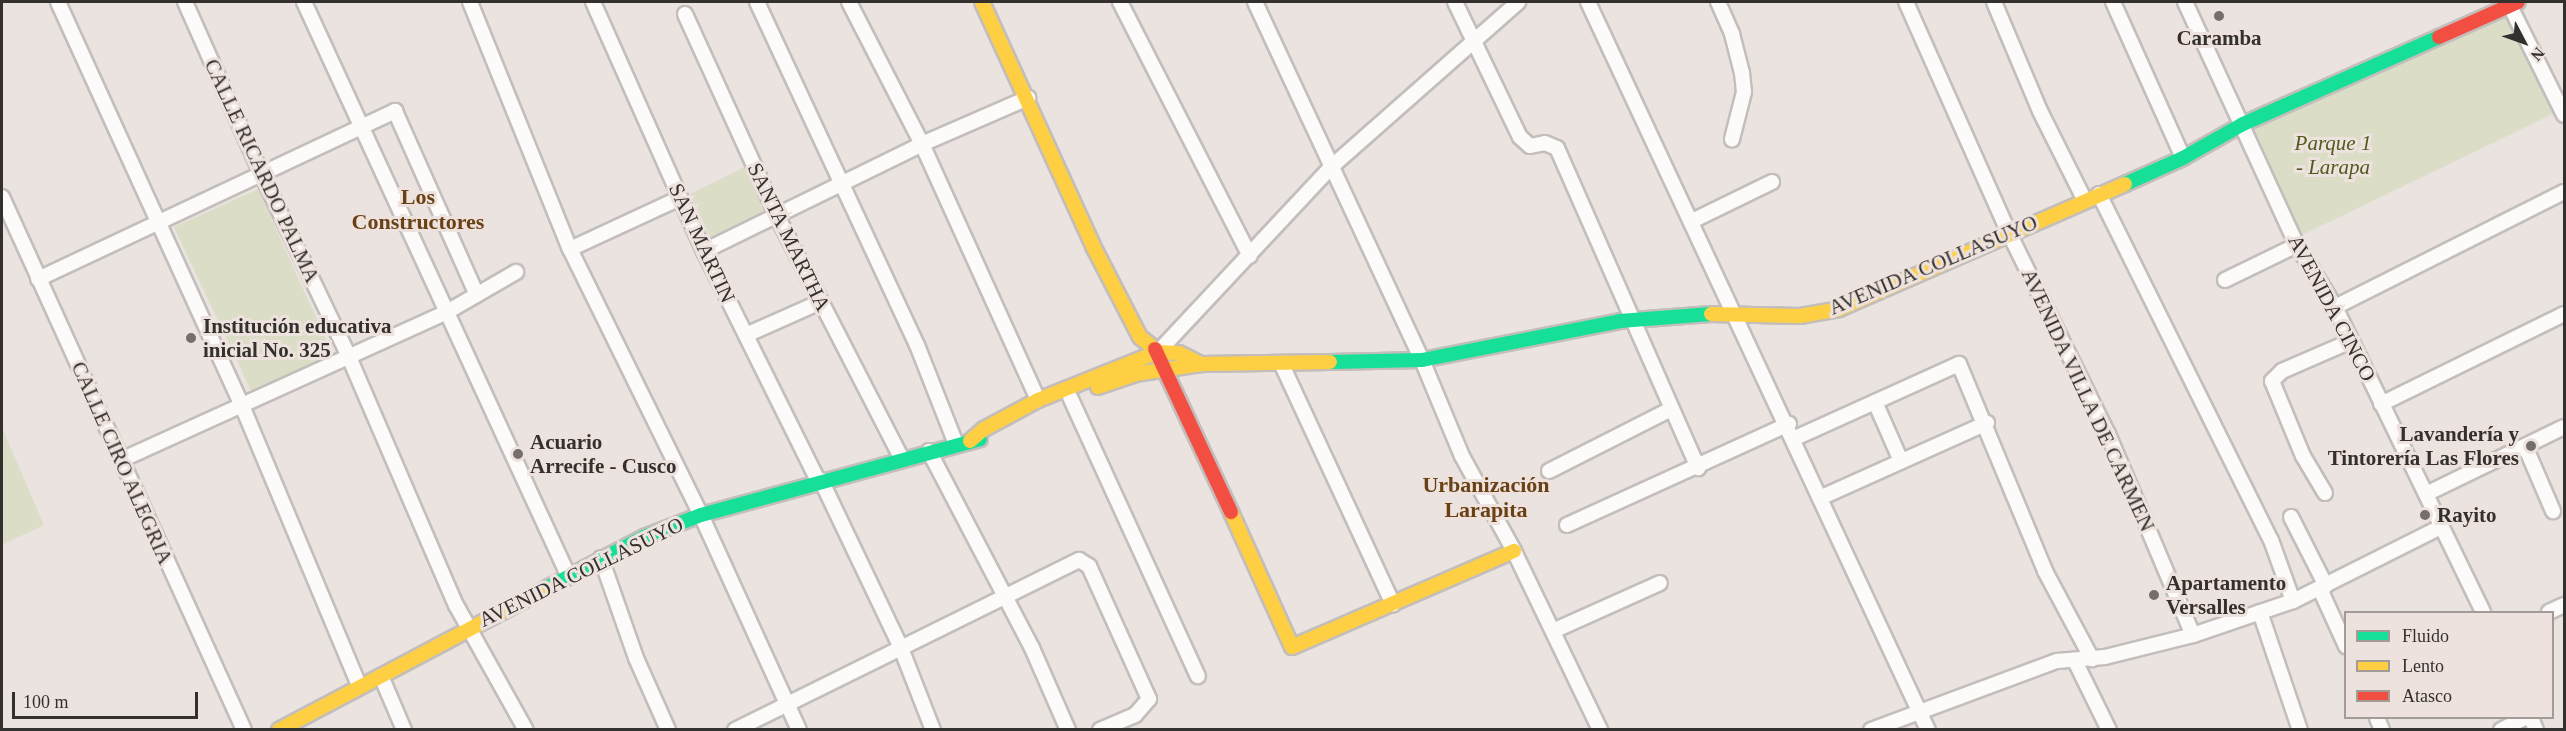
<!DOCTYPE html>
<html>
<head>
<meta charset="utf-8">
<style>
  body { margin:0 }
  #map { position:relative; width:2566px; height:731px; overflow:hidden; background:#eae3e0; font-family:"Times New Roman",serif }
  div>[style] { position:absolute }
  .green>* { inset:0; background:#dcddc7 }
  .roads { filter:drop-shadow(2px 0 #c3bebb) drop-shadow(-2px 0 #c3bebb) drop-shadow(0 2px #c3bebb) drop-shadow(0 -2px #c3bebb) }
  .street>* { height:14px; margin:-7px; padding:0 7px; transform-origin:7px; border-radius:7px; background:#fcfbfa }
  .fast>* { height:14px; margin:-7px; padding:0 7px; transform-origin:7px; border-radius:7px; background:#16e098 }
  .slow>* { height:14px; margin:-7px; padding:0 7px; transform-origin:7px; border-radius:7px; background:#ffcf43 }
  .jam>* { height:14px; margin:-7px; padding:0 7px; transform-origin:7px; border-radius:7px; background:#f24e42 }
  .dots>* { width:16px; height:16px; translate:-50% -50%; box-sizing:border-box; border:3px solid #ede2dd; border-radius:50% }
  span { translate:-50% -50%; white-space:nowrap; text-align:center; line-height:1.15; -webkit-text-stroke:6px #ede2dd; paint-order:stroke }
  .poi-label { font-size:21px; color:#34302e; font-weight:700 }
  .left { translate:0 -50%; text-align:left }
  .right { translate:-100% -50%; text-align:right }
  .park-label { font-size:21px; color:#525a1f; font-style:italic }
  .street-label { font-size:21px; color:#34302e }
  .neighbourhood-label { font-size:22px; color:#6a4115; font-weight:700 }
  .frame { position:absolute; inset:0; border:3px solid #34302e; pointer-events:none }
  .legend { position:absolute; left:2344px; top:611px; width:210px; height:108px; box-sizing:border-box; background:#ede2dd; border:2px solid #a39b97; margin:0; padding:8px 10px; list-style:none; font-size:18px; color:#34302e }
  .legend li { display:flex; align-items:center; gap:12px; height:30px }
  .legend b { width:30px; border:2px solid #a39b97 }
  .north { position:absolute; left:2494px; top:12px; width:60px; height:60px; -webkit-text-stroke:4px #ede2dd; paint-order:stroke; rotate:131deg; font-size:16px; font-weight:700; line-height:24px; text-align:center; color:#34302e }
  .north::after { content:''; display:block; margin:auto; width:21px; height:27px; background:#34302e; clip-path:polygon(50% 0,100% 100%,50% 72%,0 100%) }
  .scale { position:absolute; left:12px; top:692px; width:186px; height:27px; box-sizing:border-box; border:3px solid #34302e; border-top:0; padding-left:8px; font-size:18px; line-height:21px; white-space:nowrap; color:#34302e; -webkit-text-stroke:4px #ede2dd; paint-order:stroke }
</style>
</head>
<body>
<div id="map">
  <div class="green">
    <i style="clip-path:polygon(2507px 15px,2553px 114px,2298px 237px,2251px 130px)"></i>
    <i style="clip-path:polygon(745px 167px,769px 213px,711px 240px,690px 194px)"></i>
    <i style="clip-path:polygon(258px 189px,334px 357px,253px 395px,174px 227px)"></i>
    <i style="clip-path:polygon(3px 430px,44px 525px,2px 545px,2px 430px)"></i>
  </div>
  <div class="roads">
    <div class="street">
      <i style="left:58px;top:2px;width:446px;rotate:65.5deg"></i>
      <i style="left:243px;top:408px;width:300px;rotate:67.3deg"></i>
      <i style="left:185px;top:2px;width:187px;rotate:66deg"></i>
      <i style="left:261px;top:173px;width:204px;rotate:64.4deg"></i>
      <i style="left:349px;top:357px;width:270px;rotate:66.7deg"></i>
      <i style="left:456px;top:605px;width:143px;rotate:60.8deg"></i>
      <i style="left:304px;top:2px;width:631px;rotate:65.26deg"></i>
      <i style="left:470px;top:2px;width:266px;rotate:68deg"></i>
      <i style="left:570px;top:249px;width:297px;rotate:63.8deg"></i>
      <i style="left:701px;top:515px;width:236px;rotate:65.5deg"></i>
      <i style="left:593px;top:2px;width:273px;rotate:66deg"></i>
      <i style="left:704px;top:251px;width:257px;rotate:63.6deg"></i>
      <i style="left:757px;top:2px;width:378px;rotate:65deg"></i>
      <i style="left:917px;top:345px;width:106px;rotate:68.5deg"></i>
      <i style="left:849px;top:2px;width:160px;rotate:62.8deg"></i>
      <i style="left:922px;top:144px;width:281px;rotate:65.6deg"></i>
      <i style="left:1120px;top:2px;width:285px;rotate:62.9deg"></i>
      <i style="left:1255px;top:2px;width:395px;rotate:65deg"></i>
      <i style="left:1422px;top:360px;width:104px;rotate:67.4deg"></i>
      <i style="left:1462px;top:456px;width:108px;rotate:61.3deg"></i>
      <i style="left:1514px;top:551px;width:199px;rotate:64.3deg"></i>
      <i style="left:1455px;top:2px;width:150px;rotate:64.3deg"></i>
      <i style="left:1520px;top:137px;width:13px;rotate:42deg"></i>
      <i style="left:1530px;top:146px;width:15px;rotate:-11deg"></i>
      <i style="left:1545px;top:143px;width:13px;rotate:23deg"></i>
      <i style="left:1557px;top:148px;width:350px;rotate:66.2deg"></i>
      <i style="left:1588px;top:2px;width:803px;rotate:64.97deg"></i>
      <i style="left:1718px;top:2px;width:35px;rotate:66deg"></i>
      <i style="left:1732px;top:34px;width:40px;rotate:75.6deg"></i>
      <i style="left:1742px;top:73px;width:19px;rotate:84deg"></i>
      <i style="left:1744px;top:92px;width:49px;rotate:104.3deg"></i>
      <i style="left:1906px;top:2px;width:253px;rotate:66deg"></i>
      <i style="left:2009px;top:233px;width:224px;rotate:63.8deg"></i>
      <i style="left:2108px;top:434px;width:218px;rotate:67.1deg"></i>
      <i style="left:1994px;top:2px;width:118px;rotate:67.1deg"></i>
      <i style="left:2040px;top:111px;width:98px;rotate:63.4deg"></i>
      <i style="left:2113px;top:2px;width:171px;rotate:65.8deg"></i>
      <i style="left:2185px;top:2px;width:268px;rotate:65.3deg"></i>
      <i style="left:2297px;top:245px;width:73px;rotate:58.5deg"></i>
      <i style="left:2335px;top:307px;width:339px;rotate:64.1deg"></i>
      <i style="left:2508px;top:2px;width:126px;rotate:63.6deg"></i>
      <i style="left:685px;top:14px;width:222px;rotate:65.5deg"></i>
      <i style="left:777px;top:216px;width:271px;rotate:62.8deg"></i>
      <i style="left:2099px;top:194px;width:386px;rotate:63.6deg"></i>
      <i style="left:2271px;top:540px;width:65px;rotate:70.2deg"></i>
      <i style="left:2px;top:197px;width:585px;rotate:65.58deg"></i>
      <i style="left:1692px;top:221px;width:89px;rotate:-26deg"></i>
      <i style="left:570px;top:249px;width:121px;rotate:-24.9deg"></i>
      <i style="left:704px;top:251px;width:243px;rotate:-26.1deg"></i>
      <i style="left:922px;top:144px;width:116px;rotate:-23.5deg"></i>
      <i style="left:38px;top:279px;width:395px;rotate:-25.2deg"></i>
      <i style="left:395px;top:111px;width:201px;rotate:66deg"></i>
      <i style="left:2225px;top:280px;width:80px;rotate:-25.9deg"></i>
      <i style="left:2335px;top:307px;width:256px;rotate:-26.7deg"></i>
      <i style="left:746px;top:335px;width:81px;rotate:-24deg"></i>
      <i style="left:1158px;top:352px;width:252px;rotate:-46.9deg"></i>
      <i style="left:1330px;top:168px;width:251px;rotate:-41.4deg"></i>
      <i style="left:1282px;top:365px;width:264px;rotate:65.1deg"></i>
      <i style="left:1070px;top:397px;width:307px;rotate:65.4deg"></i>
      <i style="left:1875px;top:402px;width:64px;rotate:66.2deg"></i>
      <i style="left:2381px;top:404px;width:204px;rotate:-26.2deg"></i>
      <i style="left:1795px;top:438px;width:180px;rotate:-24.3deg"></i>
      <i style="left:1959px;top:364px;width:224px;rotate:67.4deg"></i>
      <i style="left:2045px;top:571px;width:100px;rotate:61.9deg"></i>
      <i style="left:2525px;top:446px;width:71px;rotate:66.7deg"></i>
      <i style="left:929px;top:451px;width:222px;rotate:62.4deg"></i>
      <i style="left:1032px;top:648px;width:90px;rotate:66.3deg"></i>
      <i style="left:121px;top:460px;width:358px;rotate:-24.4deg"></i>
      <i style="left:447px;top:312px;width:80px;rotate:-30.1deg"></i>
      <i style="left:1549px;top:471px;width:137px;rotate:-26.9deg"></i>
      <i style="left:821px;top:480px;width:186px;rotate:64.5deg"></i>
      <i style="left:901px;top:648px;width:88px;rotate:68.7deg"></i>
      <i style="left:2325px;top:493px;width:43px;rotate:-120.7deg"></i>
      <i style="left:2303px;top:456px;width:81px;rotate:-112.5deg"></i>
      <i style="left:2272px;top:381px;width:14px;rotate:-45deg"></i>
      <i style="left:2282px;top:371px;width:75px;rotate:-23.5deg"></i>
      <i style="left:2426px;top:494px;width:153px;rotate:-25.9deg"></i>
      <i style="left:1822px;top:497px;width:181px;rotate:-24.2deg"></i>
      <i style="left:2291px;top:517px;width:77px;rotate:63.1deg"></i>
      <i style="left:1567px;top:525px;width:244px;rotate:-24.5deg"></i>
      <i style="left:601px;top:558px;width:106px;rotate:70.7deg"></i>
      <i style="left:636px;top:658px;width:79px;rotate:66deg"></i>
      <i style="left:2320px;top:589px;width:63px;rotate:65.5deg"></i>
      <i style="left:2260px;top:612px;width:125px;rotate:71.3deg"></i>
      <i style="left:2549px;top:612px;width:17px;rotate:-25deg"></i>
      <i style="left:1553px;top:631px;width:117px;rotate:-24.2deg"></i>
      <i style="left:2075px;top:661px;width:77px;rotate:63.8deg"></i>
      <i style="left:381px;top:676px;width:59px;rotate:66.9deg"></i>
      <i style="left:2377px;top:718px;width:13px;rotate:67deg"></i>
      <i style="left:2531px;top:718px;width:13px;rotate:67deg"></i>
      <i style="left:735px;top:730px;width:384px;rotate:-26.3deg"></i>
      <i style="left:1079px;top:560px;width:12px;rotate:31deg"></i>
      <i style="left:1089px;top:566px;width:146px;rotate:65.7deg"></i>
      <i style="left:1149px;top:699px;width:21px;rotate:131deg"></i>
      <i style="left:1135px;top:715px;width:38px;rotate:157deg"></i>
      <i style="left:1871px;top:730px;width:198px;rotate:-20.4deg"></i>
      <i style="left:2057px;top:661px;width:48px;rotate:-4.8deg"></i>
      <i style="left:2105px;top:657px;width:91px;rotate:-14deg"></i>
      <i style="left:2193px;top:635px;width:106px;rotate:-18.8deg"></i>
      <i style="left:2293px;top:601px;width:165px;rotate:-26.6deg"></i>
      <i style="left:2501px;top:730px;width:27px;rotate:-27deg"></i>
    </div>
    <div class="fast">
      <i style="left:2125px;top:184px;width:64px;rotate:-24.1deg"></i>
      <i style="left:2183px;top:158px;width:69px;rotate:-29.5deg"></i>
      <i style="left:2243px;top:124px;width:214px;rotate:-23.9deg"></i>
      <i style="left:1330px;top:362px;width:92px;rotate:-1.2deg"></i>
      <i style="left:1422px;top:360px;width:202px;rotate:-11.1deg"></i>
      <i style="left:1620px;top:321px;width:91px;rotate:-4.4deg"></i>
      <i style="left:547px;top:588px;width:110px;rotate:-27.7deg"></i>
      <i style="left:644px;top:537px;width:61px;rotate:-21.1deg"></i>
      <i style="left:701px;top:515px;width:289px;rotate:-15.2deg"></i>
    </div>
    <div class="slow">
      <i style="left:982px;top:2px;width:268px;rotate:65.5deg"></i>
      <i style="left:1093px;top:246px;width:102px;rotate:62.7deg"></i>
      <i style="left:1140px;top:337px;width:19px;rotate:39deg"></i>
      <i style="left:1711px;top:314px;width:89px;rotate:1.3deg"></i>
      <i style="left:1800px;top:316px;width:40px;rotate:-10deg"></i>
      <i style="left:1839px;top:309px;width:312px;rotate:-23.6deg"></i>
      <i style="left:1098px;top:387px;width:39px;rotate:-19deg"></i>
      <i style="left:1135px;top:374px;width:67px;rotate:-8.6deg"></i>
      <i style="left:970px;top:441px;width:18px;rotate:-41deg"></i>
      <i style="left:984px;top:429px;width:61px;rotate:-28.2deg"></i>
      <i style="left:1038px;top:400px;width:129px;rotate:-21.8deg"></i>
      <i style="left:1158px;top:352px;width:21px;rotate:3deg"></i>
      <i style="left:1179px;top:353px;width:25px;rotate:27deg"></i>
      <i style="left:1201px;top:364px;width:129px;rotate:-0.9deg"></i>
      <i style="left:1231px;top:512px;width:148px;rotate:65.7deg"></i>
      <i style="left:1292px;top:647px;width:242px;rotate:-23.4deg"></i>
      <i style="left:279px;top:730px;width:303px;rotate:-27.9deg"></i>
    </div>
    <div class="jam">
      <i style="left:2439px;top:37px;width:86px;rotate:-23.9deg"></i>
      <i style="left:1155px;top:349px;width:180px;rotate:65deg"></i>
    </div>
  </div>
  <div class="dots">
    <i style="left:2219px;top:16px;background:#746f6c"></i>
    <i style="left:191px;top:338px;background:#746f6c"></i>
    <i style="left:2531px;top:446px;background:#746f6c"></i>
    <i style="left:518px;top:454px;background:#746f6c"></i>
    <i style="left:2425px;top:515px;background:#746f6c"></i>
    <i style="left:2154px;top:595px;background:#746f6c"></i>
  </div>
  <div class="poi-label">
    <span style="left:2219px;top:38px">Caramba</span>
    <span class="left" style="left:203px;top:338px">Institución educativa<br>inicial No. 325</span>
    <span class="right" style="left:2519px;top:446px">Lavandería y<br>Tintorería Las Flores</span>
    <span class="left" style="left:530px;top:454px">Acuario<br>Arrecife - Cusco</span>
    <span class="left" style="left:2437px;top:515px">Rayito</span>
    <span class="left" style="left:2166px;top:595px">Apartamento<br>Versalles</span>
  </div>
  <div class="park-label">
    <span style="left:2333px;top:155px">Parque 1<br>- Larapa</span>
  </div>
  <div class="street-label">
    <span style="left:262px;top:171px;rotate:65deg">CALLE RICARDO PALMA</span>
    <span style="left:789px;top:237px;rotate:64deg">SANTA MARTHA</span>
    <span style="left:702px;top:243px;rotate:65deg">SAN MARTIN</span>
    <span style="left:1933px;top:265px;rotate:-23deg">AVENIDA COLLASUYO</span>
    <span style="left:2332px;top:308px;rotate:62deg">AVENIDA CINCO</span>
    <span style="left:2088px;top:400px;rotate:65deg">AVENIDA VILLA DE CARMEN</span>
    <span style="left:122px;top:463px;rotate:66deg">CALLE CIRO ALEGRIA</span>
    <span style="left:581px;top:572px;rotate:-26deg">AVENIDA COLLASUYO</span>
  </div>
  <div class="neighbourhood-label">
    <span style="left:418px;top:209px">Los<br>Constructores</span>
    <span style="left:1486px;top:497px">Urbanización<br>Larapita</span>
  </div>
  <div class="frame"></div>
  <ul class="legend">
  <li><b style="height:8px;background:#16e098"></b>Fluido</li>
  <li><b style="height:8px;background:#ffcf43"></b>Lento</li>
  <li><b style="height:8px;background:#f24e42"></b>Atasco</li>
  </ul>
  <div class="north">N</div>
  <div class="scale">100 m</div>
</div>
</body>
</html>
